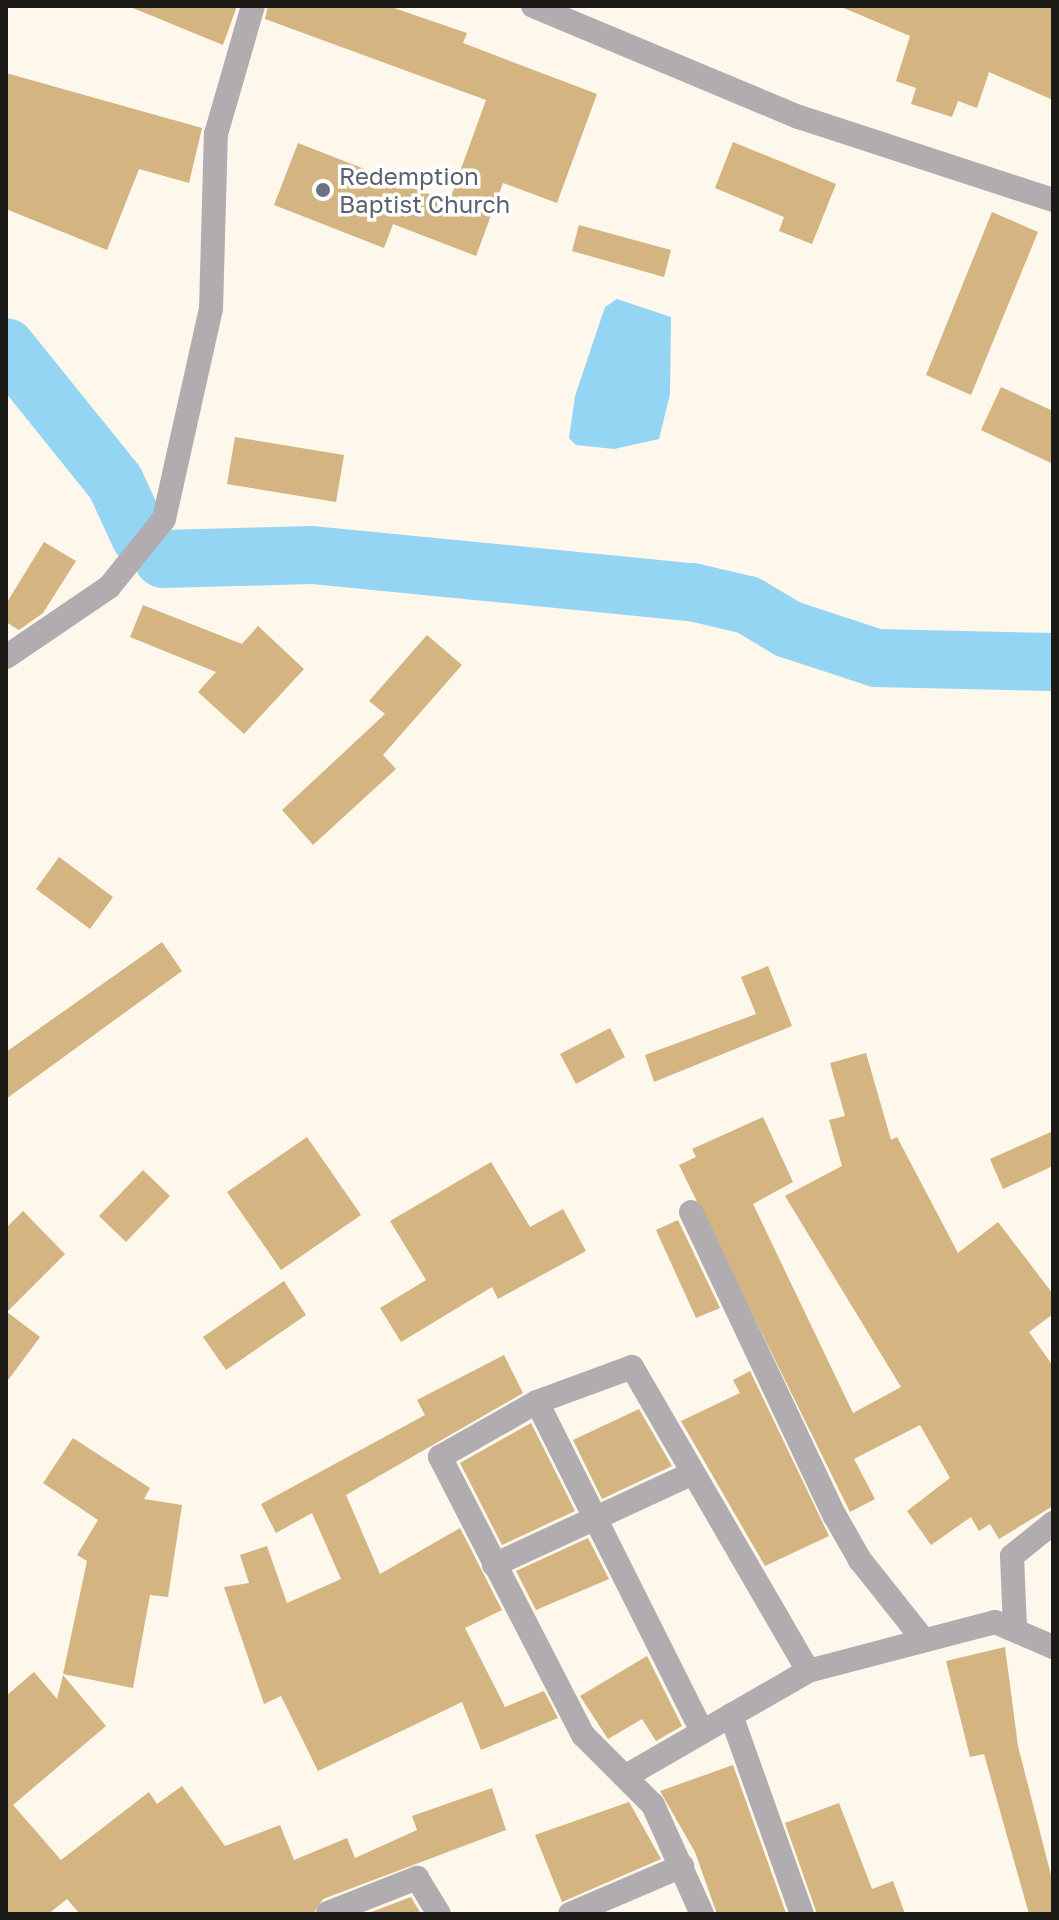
<!DOCTYPE html>
<html>
<head>
<meta charset="utf-8">
<style>
  body { margin:0 }
  #map { position:relative; width:1059px; height:1920px; overflow:hidden; background:#fef7ec; font-family:"Golos Text",sans-serif }
  div>[style] { position:absolute }
  .water>* { inset:0; background:#94d5f4 }
  .river>* { height:58px; margin:-29px; padding:0 29px; transform-origin:29px; border-radius:29px; background:#94d5f4 }
  .building>* { inset:0; background:#d4b480 }
  .street>* { height:24px; margin:-12px; padding:0 12px; transform-origin:12px; border-radius:12px; background:#b0acb0 }
  .dots>* { width:22px; height:22px; translate:-50% -50%; box-sizing:border-box; border:4px solid #fff; border-radius:50% }
  span { translate:-50% -50%; white-space:nowrap; text-align:center; line-height:1.15; -webkit-text-stroke:7px #fff; paint-order:stroke }
  .worship-label { font-size:24px; color:#5b616d }
  .left { translate:0 -50%; text-align:left }
  .frame { position:absolute; inset:0; border:8px solid #1c1a16; pointer-events:none }
</style>
</head>
<body>
<div id="map">
  <div class="water">
    <i style="clip-path:polygon(617px 299px,671px 317px,670px 394px,659px 439px,614px 449px,576px 445px,569px 438px,575px 396px,605px 307px)"></i>
  </div>
  <div class="river">
    <i style="left:6px;top:347px;width:174px;rotate:51.1deg"></i>
    <i style="left:115px;top:482px;width:60px;rotate:65.2deg"></i>
    <i style="left:163px;top:559px;width:149px;rotate:-1.5deg"></i>
    <i style="left:312px;top:555px;width:382px;rotate:5.6deg"></i>
    <i style="left:692px;top:592px;width:57px;rotate:13.1deg"></i>
    <i style="left:748px;top:605px;width:47px;rotate:31deg"></i>
    <i style="left:788px;top:629px;width:93px;rotate:18.2deg"></i>
    <i style="left:876px;top:658px;width:177px;rotate:1.3deg"></i>
  </div>
  <div class="building">
    <i style="clip-path:polygon(128px 6px,237px 6px,223px 45px)"></i>
    <i style="clip-path:polygon(268px 6px,388px 6px,467px 33px,463px 43px,597px 94px,557px 203px,503px 183px,476px 256px,393px 224px,384px 248px,274px 205px,298px 143px,449px 202px,486px 100px,265px 19px)"></i>
    <i style="clip-path:polygon(839px 6px,1053px 6px,1053px 100px,989px 72px,977px 108px,958px 101px,952px 117px,911px 104px,916px 88px,896px 81px,910px 36px)"></i>
    <i style="clip-path:polygon(6px 73px,202px 128px,189px 183px,139px 169px,107px 250px,6px 209px)"></i>
    <i style="clip-path:polygon(733px 142px,836px 184px,812px 244px,779px 231px,784px 217px,715px 188px)"></i>
    <i style="clip-path:polygon(992px 212px,1038px 232px,971px 395px,926px 375px)"></i>
    <i style="clip-path:polygon(579px 225px,671px 250px,664px 277px,572px 251px)"></i>
    <i style="clip-path:polygon(1001px 387px,1053px 411px,1053px 464px,981px 430px)"></i>
    <i style="clip-path:polygon(235px 437px,344px 455px,336px 502px,227px 484px)"></i>
    <i style="clip-path:polygon(44px 542px,76px 561px,43px 613px,19px 630px,6px 622px,6px 604px)"></i>
    <i style="clip-path:polygon(143px 605px,242px 644px,258px 626px,304px 669px,244px 734px,198px 692px,216px 672px,130px 637px)"></i>
    <i style="clip-path:polygon(427px 635px,462px 665px,383px 755px,396px 769px,313px 845px,282px 810px,385px 714px,369px 701px)"></i>
    <i style="clip-path:polygon(59px 857px,113px 897px,90px 929px,36px 889px)"></i>
    <i style="clip-path:polygon(162px 942px,182px 971px,6px 1099px,6px 1052px)"></i>
    <i style="clip-path:polygon(768px 966px,792px 1026px,654px 1082px,645px 1055px,756px 1014px,741px 977px)"></i>
    <i style="clip-path:polygon(610px 1028px,625px 1057px,576px 1084px,560px 1054px)"></i>
    <i style="clip-path:polygon(866px 1053px,891px 1140px,897px 1137px,958px 1253px,998px 1222px,1053px 1294px,1053px 1314px,1029px 1332px,1053px 1366px,1053px 1506px,999px 1539px,990px 1524px,979px 1531px,971px 1517px,931px 1545px,907px 1511px,950px 1478px,920px 1425px,854px 1459px,875px 1499px,850px 1512px,679px 1165px,696px 1157px,692px 1149px,763px 1117px,793px 1182px,753px 1204px,853px 1413px,901px 1387px,785px 1196px,842px 1166px,829px 1120px,845px 1116px,830px 1063px)"></i>
    <i style="clip-path:polygon(1053px 1131px,1053px 1166px,1003px 1189px,990px 1159px)"></i>
    <i style="clip-path:polygon(307px 1137px,361px 1215px,281px 1270px,227px 1192px)"></i>
    <i style="clip-path:polygon(491px 1162px,530px 1227px,563px 1209px,586px 1251px,498px 1299px,492px 1287px,401px 1342px,380px 1308px,426px 1280px,390px 1221px)"></i>
    <i style="clip-path:polygon(143px 1170px,170px 1196px,126px 1242px,99px 1216px)"></i>
    <i style="clip-path:polygon(23px 1211px,65px 1254px,7px 1312px,40px 1337px,6px 1383px,6px 1228px)"></i>
    <i style="clip-path:polygon(678px 1220px,720px 1308px,696px 1318px,656px 1230px)"></i>
    <i style="clip-path:polygon(284px 1281px,306px 1315px,226px 1370px,203px 1337px)"></i>
    <i style="clip-path:polygon(504px 1355px,523px 1393px,346px 1495px,380px 1574px,460px 1528px,502px 1610px,465px 1628px,505px 1707px,544px 1691px,558px 1718px,481px 1750px,462px 1702px,318px 1771px,281px 1696px,264px 1704px,224px 1587px,249px 1583px,240px 1555px,267px 1546px,287px 1603px,341px 1579px,312px 1513px,276px 1533px,261px 1504px,425px 1415px,417px 1400px)"></i>
    <i style="clip-path:polygon(750px 1371px,829px 1536px,765px 1566px,681px 1421px,740px 1393px,733px 1380px)"></i>
    <i style="clip-path:polygon(639px 1409px,672px 1466px,602px 1499px,573px 1440px)"></i>
    <i style="clip-path:polygon(531px 1423px,575px 1511px,502px 1545px,460px 1463px)"></i>
    <i style="clip-path:polygon(73px 1438px,150px 1488px,144px 1499px,182px 1505px,168px 1597px,150px 1595px,133px 1688px,63px 1674px,87px 1561px,77px 1555px,98px 1520px,43px 1483px)"></i>
    <i style="clip-path:polygon(588px 1538px,609px 1579px,536px 1610px,516px 1571px)"></i>
    <i style="clip-path:polygon(1005px 1647px,1018px 1746px,1053px 1883px,1053px 1914px,1029px 1914px,984px 1754px,970px 1757px,946px 1661px)"></i>
    <i style="clip-path:polygon(647px 1656px,682px 1726px,656px 1741px,642px 1719px,608px 1739px,580px 1696px)"></i>
    <i style="clip-path:polygon(34px 1672px,57px 1699px,63px 1675px,106px 1726px,13px 1805px,61px 1860px,149px 1792px,157px 1804px,182px 1786px,225px 1846px,280px 1825px,294px 1860px,347px 1838px,355px 1858px,417px 1830px,412px 1816px,492px 1788px,506px 1830px,323px 1899px,313px 1914px,80px 1914px,67px 1899px,48px 1914px,6px 1914px,6px 1696px)"></i>
    <i style="clip-path:polygon(733px 1765px,786px 1913px,717px 1914px,695px 1852px,660px 1791px)"></i>
    <i style="clip-path:polygon(629px 1802px,661px 1859px,562px 1902px,535px 1835px)"></i>
    <i style="clip-path:polygon(839px 1803px,872px 1889px,893px 1881px,905px 1914px,817px 1914px,785px 1823px)"></i>
    <i style="clip-path:polygon(411px 1897px,421px 1914px,366px 1914px)"></i>
  </div>
  <div class="street">
    <i style="left:533px;top:6px;width:288px;rotate:22.7deg"></i>
    <i style="left:799px;top:117px;width:267px;rotate:18.1deg"></i>
    <i style="left:6px;top:657px;width:125px;rotate:-34.2deg"></i>
    <i style="left:109px;top:587px;width:87px;rotate:-51deg"></i>
    <i style="left:164px;top:519px;width:215px;rotate:-77.4deg"></i>
    <i style="left:211px;top:309px;width:175px;rotate:-88.4deg"></i>
    <i style="left:216px;top:134px;width:133px;rotate:-73.9deg"></i>
    <i style="left:691px;top:1212px;width:336px;rotate:64.7deg"></i>
    <i style="left:835px;top:1516px;width:51px;rotate:60.4deg"></i>
    <i style="left:860px;top:1560px;width:100px;rotate:51.5deg"></i>
    <i style="left:537px;top:1402px;width:369px;rotate:63.4deg"></i>
    <i style="left:494px;top:1565px;width:219px;rotate:-24.8deg"></i>
    <i style="left:1015px;top:1628px;width:72px;rotate:-92.4deg"></i>
    <i style="left:1012px;top:1556px;width:53px;rotate:-38.8deg"></i>
    <i style="left:731px;top:1715px;width:211px;rotate:70.4deg"></i>
    <i style="left:628px;top:1775px;width:208px;rotate:-30deg"></i>
    <i style="left:808px;top:1671px;width:193px;rotate:-14.7deg"></i>
    <i style="left:995px;top:1622px;width:63px;rotate:23.3deg"></i>
    <i style="left:328px;top:1913px;width:96px;rotate:-21.5deg"></i>
    <i style="left:417px;top:1878px;width:42px;rotate:58.6deg"></i>
    <i style="left:570px;top:1914px;width:122px;rotate:-23.2deg"></i>
    <i style="left:702px;top:1914px;width:120px;rotate:-114.2deg"></i>
    <i style="left:653px;top:1805px;width:99px;rotate:-135deg"></i>
    <i style="left:583px;top:1735px;width:313px;rotate:-117.2deg"></i>
    <i style="left:440px;top:1457px;width:112px;rotate:-29.6deg"></i>
    <i style="left:537px;top:1402px;width:101px;rotate:-20.2deg"></i>
    <i style="left:632px;top:1367px;width:351px;rotate:59.9deg"></i>
  </div>
  <div class="dots">
    <i style="left:323px;top:190px;background:#6b7280"></i>
  </div>
  <div class="worship-label">
    <span class="left" style="left:339px;top:190px">Redemption<br>Baptist Church</span>
  </div>
  <div class="frame"></div>
</div>
</body>
</html>
